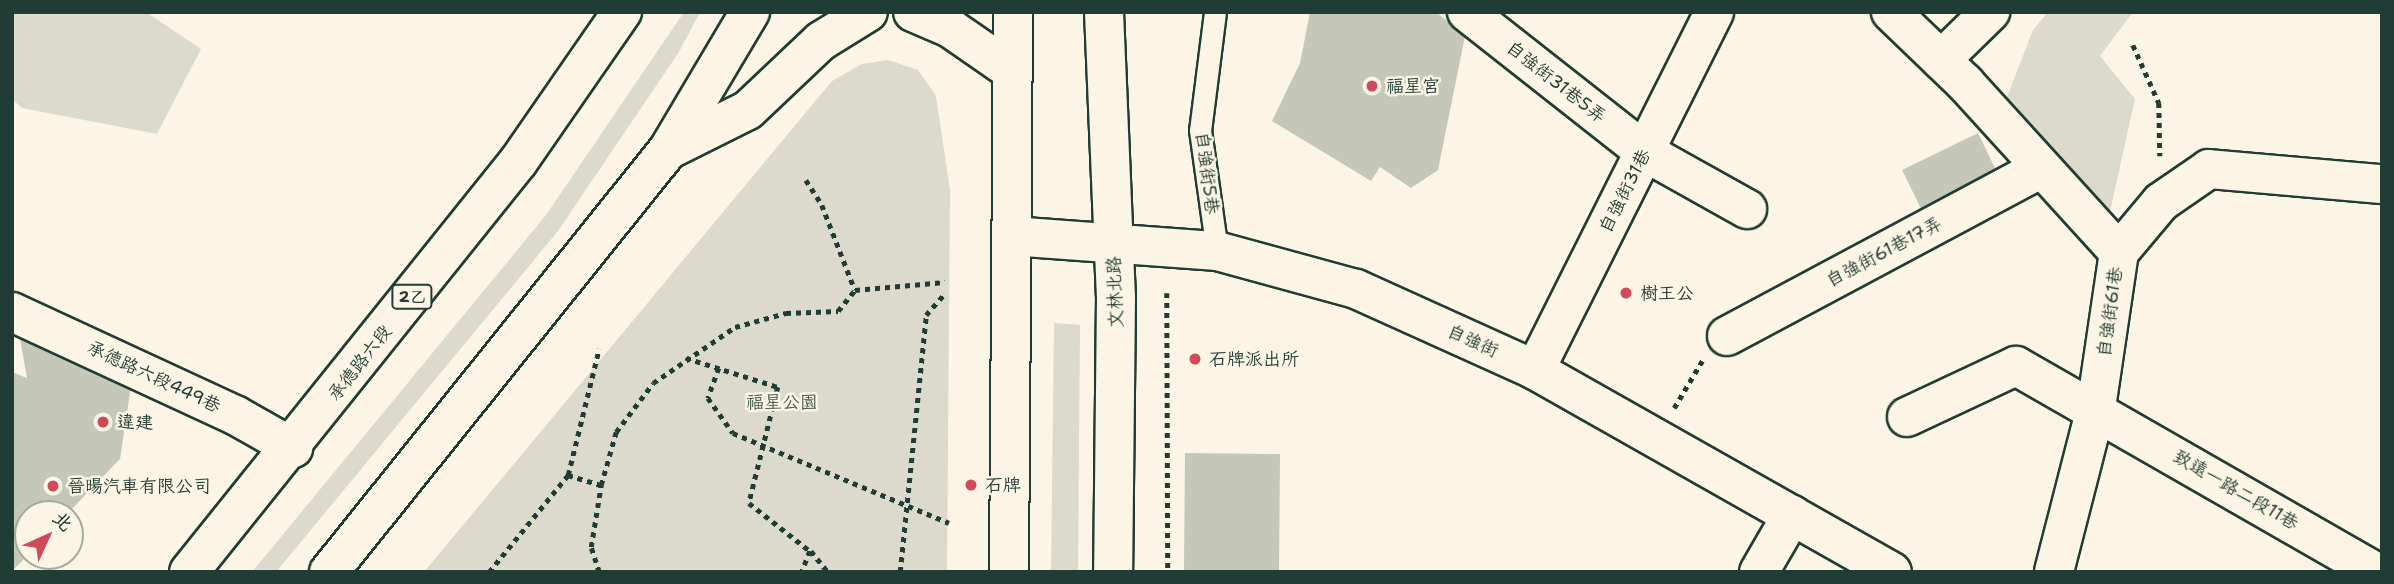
<!DOCTYPE html>
<html>
<head>
<meta charset="utf-8">
<style>
  body { margin:0 }
  #map { position:relative; width:2394px; height:584px; overflow:hidden; background:#fcf5e5; font-family:"Shantell Sans","LXGW WenKai TC",sans-serif }
  div>[style] { position:absolute }
  .green>* { inset:0; background:#dcdacc }
  .building>* { inset:0; background:#c5c7b9 }
  .path>* { height:4.5px; margin-top:-2.25px; transform-origin:0; background:repeating-linear-gradient(90deg,#1f3d34 0 5px,transparent 0 10px) }
  .roads { filter:drop-shadow(2px 0 #1f3d34) drop-shadow(-2px 0 #1f3d34) drop-shadow(0 2px #1f3d34) drop-shadow(0 -2px #1f3d34) }
  .service>* { height:21px; margin:-10.5px; padding:0 10.5px; transform-origin:10.5px; border-radius:10.5px; background:#fcf5e5 }
  .minor>* { height:38px; margin:-19px; padding:0 19px; transform-origin:19px; border-radius:19px; background:#fcf5e5 }
  .secondary>* { height:38px; margin:-19px; padding:0 19px; transform-origin:19px; border-radius:19px; background:#fcf5e5 }
  .primary>* { height:38px; margin:-19px; padding:0 19px; transform-origin:19px; border-radius:19px; background:#fcf5e5 }
  .dots>* { width:19px; height:19px; translate:-50% -50%; box-sizing:border-box; border:4px solid #fcf5e5; border-radius:50% }
  span { translate:-50% -50%; white-space:nowrap; text-align:center; line-height:1.15; -webkit-text-stroke:5px #fcf5e5; paint-order:stroke }
  .shield-label span { padding:2px 5px; background:#fcf5e5; border:2px solid; border-radius:5px; -webkit-text-stroke-width:0 }
  .shield-label { font-size:16px; color:#1f3d34; font-weight:700 }
  .street-label { font-size:18px; color:#1f3d34 }
  .poi-label { font-size:18px; color:#1f3d34 }
  .left { translate:0 -50%; text-align:left }
  .park-label { font-size:18px; color:#455c52 }
  .frame { position:absolute; inset:0; border:14px solid #1f3d34; pointer-events:none }
  .north { position:absolute; left:14px; top:500px; width:70px; height:70px; box-sizing:border-box; background:#fcf5e5; border:2px solid #a4ab9e; border-radius:50%; rotate:45deg; font-size:19px; font-weight:700; line-height:28px; text-align:center; color:#1f3d34 }
  .north::after { content:''; display:block; margin:auto; width:24px; height:32px; background:#d1495b; clip-path:polygon(50% 0,100% 100%,50% 72%,0 100%) }
</style>
</head>
<body>
<div id="map">
  <div class="green">
    <i style="clip-path:polygon(12px 12px,146px 12px,201px 49px,157px 134px,22px 108px,12px 99px)"></i>
    <i style="clip-path:polygon(684px 12px,700px 12px,679px 52px,558px 231px,276px 572px,252px 572px,546px 215px)"></i>
    <i style="clip-path:polygon(2048px 12px,2133px 12px,2100px 56px,2135px 99px,2110px 212px,2007px 97px,2033px 30px)"></i>
    <i style="clip-path:polygon(888px 60px,918px 70px,936px 96px,950px 190px,947px 572px,424px 572px,832px 81px,862px 64px)"></i>
    <i style="clip-path:polygon(1054px 323px,1080px 325px,1078px 572px,1051px 572px)"></i>
  </div>
  <div class="building">
    <i style="clip-path:polygon(1310px 12px,1436px 12px,1465px 36px,1438px 170px,1411px 188px,1380px 167px,1371px 181px,1272px 121px,1300px 63px)"></i>
    <i style="clip-path:polygon(1978px 133px,2008px 195px,1932px 231px,1902px 170px)"></i>
    <i style="clip-path:polygon(20px 339px,98px 372px,132px 379px,120px 459px,67px 514px,28px 514px,28px 555px,12px 571px,12px 372px,27px 378px)"></i>
    <i style="clip-path:polygon(1185px 453px,1280px 454px,1279px 572px,1184px 572px)"></i>
  </div>
  <div class="path">
    <i style="left:2133px;top:45px;width:64px;rotate:65.9deg"></i>
    <i style="left:2159px;top:103px;width:53px;rotate:88.9deg"></i>
    <i style="left:806px;top:180px;width:30px;rotate:57deg"></i>
    <i style="left:822px;top:205px;width:91px;rotate:68.8deg"></i>
    <i style="left:1167px;top:293px;width:279px;rotate:89.8deg"></i>
    <i style="left:686px;top:358px;width:96px;rotate:17.5deg"></i>
    <i style="left:778px;top:387px;width:120px;rotate:104deg"></i>
    <i style="left:749px;top:503px;width:78px;rotate:38.2deg"></i>
    <i style="left:810px;top:551px;width:22px;rotate:111deg"></i>
    <i style="left:719px;top:368px;width:32px;rotate:110deg"></i>
    <i style="left:708px;top:398px;width:43px;rotate:54.5deg"></i>
    <i style="left:733px;top:433px;width:234px;rotate:22.6deg"></i>
    <i style="left:1674px;top:408px;width:55px;rotate:-59.2deg"></i>
    <i style="left:568px;top:475px;width:34px;rotate:17deg"></i>
    <i style="left:811px;top:551px;width:27px;rotate:51deg"></i>
    <i style="left:489px;top:572px;width:125px;rotate:-50.8deg"></i>
    <i style="left:568px;top:475px;width:130px;rotate:-76.2deg"></i>
    <i style="left:599px;top:572px;width:26px;rotate:-108deg"></i>
    <i style="left:591px;top:547px;width:63px;rotate:-80.8deg"></i>
    <i style="left:601px;top:485px;width:55px;rotate:-74.2deg"></i>
    <i style="left:616px;top:432px;width:61px;rotate:-52.9deg"></i>
    <i style="left:653px;top:383px;width:99px;rotate:-34.3deg"></i>
    <i style="left:735px;top:327px;width:53px;rotate:-15.4deg"></i>
    <i style="left:786px;top:313px;width:52px;rotate:-2.2deg"></i>
    <i style="left:838px;top:311px;width:27px;rotate:-51deg"></i>
    <i style="left:855px;top:290px;width:90px;rotate:-5.1deg"></i>
    <i style="left:900px;top:572px;width:258px;rotate:-84.2deg"></i>
    <i style="left:926px;top:315px;width:28px;rotate:-49deg"></i>
  </div>
  <div class="roads">
    <div class="service">
      <i style="left:1215px;top:12px;width:119px;rotate:97.2deg"></i>
      <i style="left:1200px;top:130px;width:122px;rotate:82deg"></i>
    </div>
    <div class="minor">
      <i style="left:1467px;top:12px;width:226px;rotate:38.2deg"></i>
      <i style="left:1645px;top:152px;width:117px;rotate:29.2deg"></i>
      <i style="left:1891px;top:12px;width:103px;rotate:43.8deg"></i>
      <i style="left:1965px;top:83px;width:229px;rotate:47.7deg"></i>
      <i style="left:2119px;top:252px;width:158px;rotate:98.4deg"></i>
      <i style="left:2096px;top:408px;width:169px;rotate:104.4deg"></i>
      <i style="left:1941px;top:60px;width:69px;rotate:-44.4deg"></i>
      <i style="left:1011px;top:236px;width:207px;rotate:4.2deg"></i>
      <i style="left:1217px;top:251px;width:144px;rotate:15.3deg"></i>
      <i style="left:1356px;top:289px;width:196px;rotate:24.3deg"></i>
      <i style="left:1535px;top:370px;width:410px;rotate:29.5deg"></i>
      <i style="left:2119px;top:252px;width:65px;rotate:-50deg"></i>
      <i style="left:2161px;top:202px;width:58px;rotate:-34.5deg"></i>
      <i style="left:2209px;top:169px;width:174px;rotate:5deg"></i>
      <i style="left:12px;top:312px;width:246px;rotate:24.8deg"></i>
      <i style="left:235px;top:415px;width:67px;rotate:29.6deg"></i>
      <i style="left:1727px;top:336px;width:356px;rotate:-28.1deg"></i>
      <i style="left:1535px;top:370px;width:400px;rotate:-63.4deg"></i>
      <i style="left:1907px;top:417px;width:120px;rotate:-25.1deg"></i>
      <i style="left:2016px;top:366px;width:415px;rotate:29.8deg"></i>
      <i style="left:1759px;top:572px;width:66px;rotate:-59.9deg"></i>
    </div>
    <div class="secondary">
      <i style="left:1104px;top:12px;width:285px;rotate:87.6deg"></i>
      <i style="left:1116px;top:297px;width:275px;rotate:90.6deg"></i>
      <i style="left:1009px;top:572px;width:560px;rotate:-89.59deg"></i>
    </div>
    <div class="primary">
      <i style="left:913px;top:12px;width:40px;rotate:23.4deg"></i>
      <i style="left:950px;top:28px;width:75px;rotate:34.7deg"></i>
      <i style="left:668px;top:150px;width:89px;rotate:-26.6deg"></i>
      <i style="left:748px;top:110px;width:100px;rotate:-43.4deg"></i>
      <i style="left:821px;top:41px;width:55px;rotate:-31.7deg"></i>
      <i style="left:189px;top:572px;width:526px;rotate:-51.26deg"></i>
      <i style="left:518px;top:162px;width:183px;rotate:-55.3deg"></i>
      <i style="left:329px;top:572px;width:541px;rotate:-51.22deg"></i>
      <i style="left:668px;top:150px;width:161px;rotate:-59.3deg"></i>
    </div>
  </div>
  <div class="dots">
    <i style="left:1372px;top:86px;background:#d1495b"></i>
    <i style="left:1626px;top:293px;background:#d1495b"></i>
    <i style="left:1195px;top:359px;background:#d1495b"></i>
    <i style="left:103px;top:422px;background:#d1495b"></i>
    <i style="left:971px;top:485px;background:#d1495b"></i>
    <i style="left:53px;top:486px;background:#d1495b"></i>
  </div>
  <div class="shield-label">
    <span style="left:412px;top:297px">2乙</span>
  </div>
  <div class="street-label">
    <span style="left:1556px;top:82px;rotate:38deg">自強街31巷5弄</span>
    <span style="left:1207px;top:173px;rotate:83deg">自強街5巷</span>
    <span style="left:1625px;top:191px;rotate:-63deg">自強街31巷</span>
    <span style="left:1884px;top:252px;rotate:-28deg">自強街61巷17弄</span>
    <span style="left:1115px;top:292px;rotate:-92deg">文林北路</span>
    <span style="left:2110px;top:312px;rotate:-82deg">自強街61巷</span>
    <span style="left:1473px;top:341px;rotate:24deg">自強街</span>
    <span style="left:360px;top:363px;rotate:-52deg">承德路六段</span>
    <span style="left:154px;top:377px;rotate:25deg">承德路六段449巷</span>
    <span style="left:2236px;top:490px;rotate:30deg">致遠一路二段11巷</span>
  </div>
  <div class="poi-label">
    <span class="left" style="left:1386px;top:86px">福星宮</span>
    <span class="left" style="left:1640px;top:293px">樹王公</span>
    <span class="left" style="left:1209px;top:359px">石牌派出所</span>
    <span class="left" style="left:117px;top:422px">違建</span>
    <span class="left" style="left:985px;top:485px">石牌</span>
    <span class="left" style="left:67px;top:486px">晉暘汽車有限公司</span>
  </div>
  <div class="park-label">
    <span style="left:782px;top:402px">福星公園</span>
  </div>
  <div class="frame"></div>
  <div class="north">北</div>
</div>
</body>
</html>
